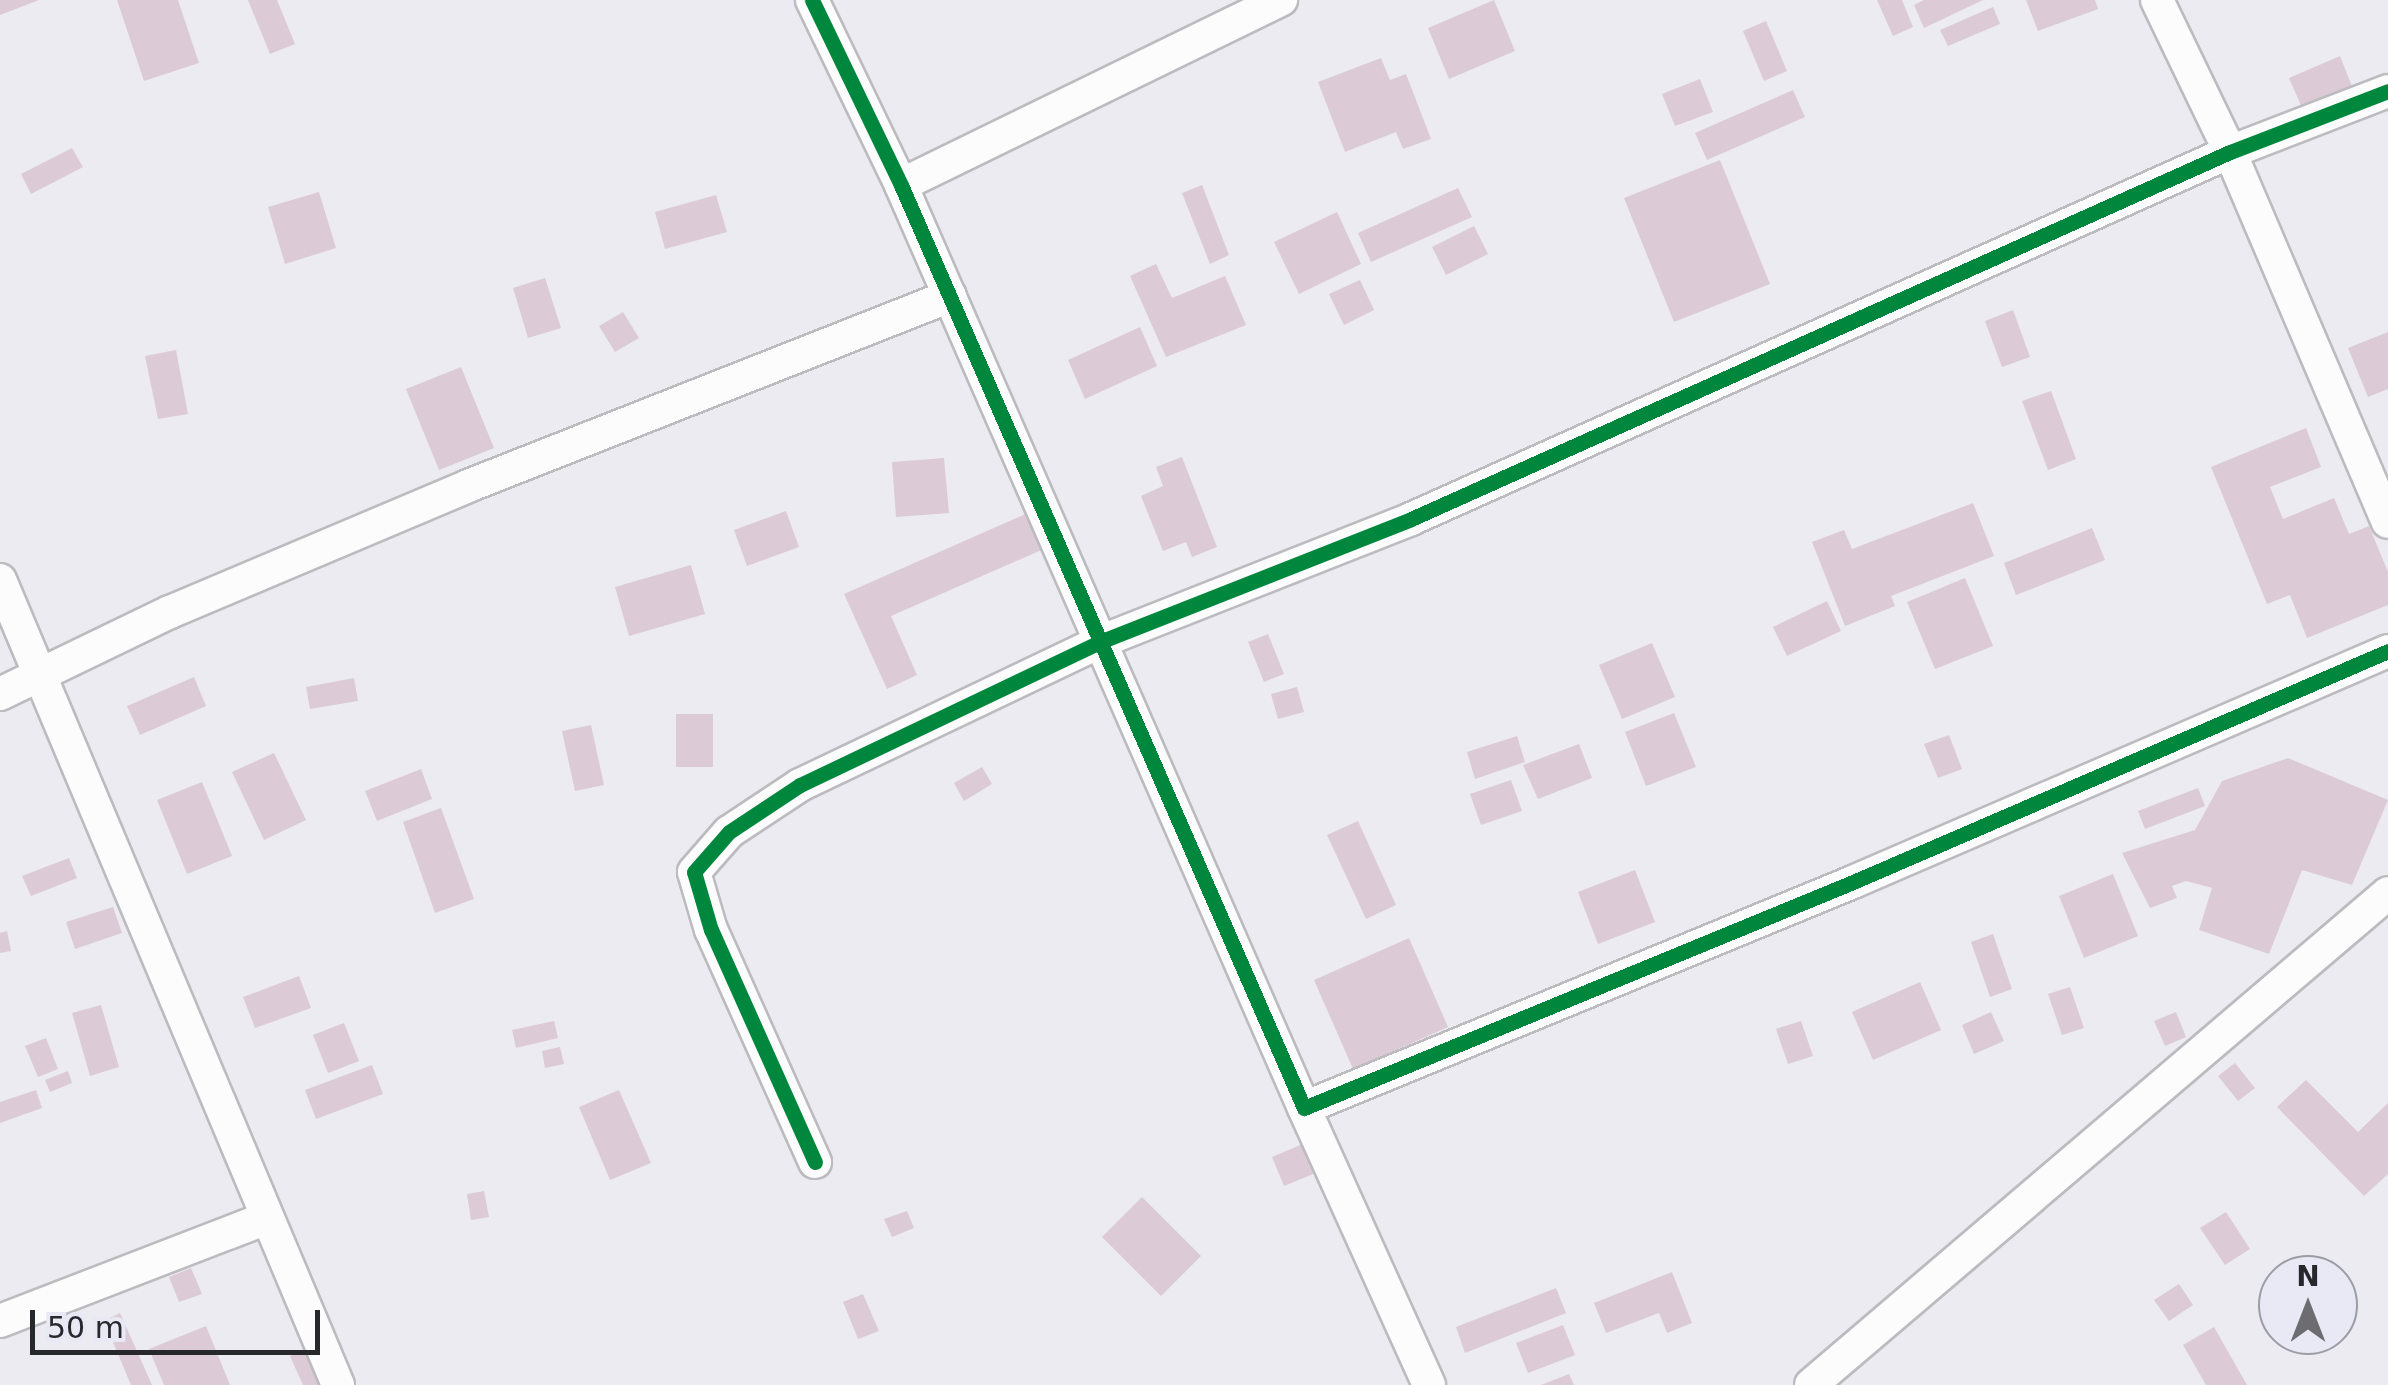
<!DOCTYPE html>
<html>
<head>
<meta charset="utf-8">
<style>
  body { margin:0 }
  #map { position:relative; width:2388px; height:1385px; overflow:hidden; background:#ebebf1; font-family:"DejaVu Sans",sans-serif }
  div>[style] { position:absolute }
  .building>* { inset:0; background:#dccbd6 }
  .roads { filter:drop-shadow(2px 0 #bbbbc0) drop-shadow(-2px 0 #bbbbc0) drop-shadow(0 2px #bbbbc0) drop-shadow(0 -2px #bbbbc0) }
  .street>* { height:32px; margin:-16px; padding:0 16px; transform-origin:16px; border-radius:16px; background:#fcfcfd }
  .cycleway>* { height:15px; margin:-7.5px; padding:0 7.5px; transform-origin:7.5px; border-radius:7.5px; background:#00873e }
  span { translate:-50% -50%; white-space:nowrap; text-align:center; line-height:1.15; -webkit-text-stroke:9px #e8e9f4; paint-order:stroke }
  .north { position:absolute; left:2258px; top:1255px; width:100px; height:100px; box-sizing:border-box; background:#e8e9f4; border:2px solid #9b9ca4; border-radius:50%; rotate:0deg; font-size:28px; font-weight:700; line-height:40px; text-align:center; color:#27282c }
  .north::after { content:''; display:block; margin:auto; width:35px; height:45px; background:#6c6c71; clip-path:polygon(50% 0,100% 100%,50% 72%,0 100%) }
  .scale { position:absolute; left:30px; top:1310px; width:290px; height:45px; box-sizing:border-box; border:5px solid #27282c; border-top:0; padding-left:12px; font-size:30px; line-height:35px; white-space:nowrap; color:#27282c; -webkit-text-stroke:8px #e8e9f4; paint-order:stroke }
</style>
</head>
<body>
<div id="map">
  <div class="building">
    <i style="clip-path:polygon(0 0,39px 0,0 15px)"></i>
    <i style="clip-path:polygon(117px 0,178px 0,199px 63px,144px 81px)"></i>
    <i style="clip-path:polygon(248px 0,277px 0,295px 44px,270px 54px)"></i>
    <i style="clip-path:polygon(1494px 0,1515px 51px,1449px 79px,1428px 28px)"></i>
    <i style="clip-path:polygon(1877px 0,1902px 0,1913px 27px,1893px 36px)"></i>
    <i style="clip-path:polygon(1924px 0,1983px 0,1924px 28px,1914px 5px)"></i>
    <i style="clip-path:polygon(2026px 0,2095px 0,2098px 9px,2038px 31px)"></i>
    <i style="clip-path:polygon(1993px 7px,2000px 24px,1948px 46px,1940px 30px)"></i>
    <i style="clip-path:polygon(1766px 21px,1787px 71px,1764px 81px,1743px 31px)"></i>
    <i style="clip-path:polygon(2340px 56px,2353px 89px,2303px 110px,2289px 78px)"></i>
    <i style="clip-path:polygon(1381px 58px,1390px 80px,1406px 74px,1431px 139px,1403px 149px,1396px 132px,1345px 152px,1318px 82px)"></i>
    <i style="clip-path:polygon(1700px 79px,1713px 112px,1675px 126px,1662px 94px)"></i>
    <i style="clip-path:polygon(1793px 90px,1805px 117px,1707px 160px,1695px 133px)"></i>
    <i style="clip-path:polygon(72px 148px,83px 167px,31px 194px,21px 174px)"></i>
    <i style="clip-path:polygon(1720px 160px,1770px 284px,1674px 322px,1624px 198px)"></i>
    <i style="clip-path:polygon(1202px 185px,1229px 255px,1210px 264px,1182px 193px)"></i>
    <i style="clip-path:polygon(1458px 188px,1472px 217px,1371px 262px,1358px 233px)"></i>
    <i style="clip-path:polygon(319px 192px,336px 248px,285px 264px,268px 207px)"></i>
    <i style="clip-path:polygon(716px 195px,727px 232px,665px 249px,655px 212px)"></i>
    <i style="clip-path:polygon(1337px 212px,1361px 264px,1299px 294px,1274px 242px)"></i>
    <i style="clip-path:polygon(1474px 226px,1488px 254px,1446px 275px,1432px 247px)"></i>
    <i style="clip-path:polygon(1156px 264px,1172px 298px,1225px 276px,1246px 325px,1166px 357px,1130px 276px)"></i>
    <i style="clip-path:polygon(545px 278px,561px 328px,528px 338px,513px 288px)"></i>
    <i style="clip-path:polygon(1360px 280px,1374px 310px,1344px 325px,1329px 294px)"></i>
    <i style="clip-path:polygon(2013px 310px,2030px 357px,2002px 367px,1985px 321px)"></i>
    <i style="clip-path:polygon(623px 312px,639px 338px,615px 352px,599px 326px)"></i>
    <i style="clip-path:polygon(1140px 327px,1157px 366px,1085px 399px,1068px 360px)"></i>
    <i style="clip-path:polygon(2388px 332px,2388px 389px,2368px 397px,2348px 348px)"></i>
    <i style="clip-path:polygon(176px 350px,188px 414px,158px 419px,145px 356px)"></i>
    <i style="clip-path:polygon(461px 367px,494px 448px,439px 470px,406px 389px)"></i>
    <i style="clip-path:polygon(2051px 391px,2076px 459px,2048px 470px,2022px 401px)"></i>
    <i style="clip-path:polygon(2306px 428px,2321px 467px,2270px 487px,2283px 519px,2334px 498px,2349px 534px,2369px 526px,2388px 572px,2388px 605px,2307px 638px,2290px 595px,2267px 604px,2211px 467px)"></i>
    <i style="clip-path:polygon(1182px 457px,1217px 547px,1192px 557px,1186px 542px,1163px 551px,1141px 496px,1163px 486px,1156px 467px)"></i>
    <i style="clip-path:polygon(944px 458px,949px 513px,896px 517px,892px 462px)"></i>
    <i style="clip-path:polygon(1973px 503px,1994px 556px,1891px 596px,1895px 606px,1845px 626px,1812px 542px,1844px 530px,1852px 549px)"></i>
    <i style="clip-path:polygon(786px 511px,799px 547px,747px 566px,734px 530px)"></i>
    <i style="clip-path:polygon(1030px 512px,1046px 548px,891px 616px,917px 675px,887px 689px,844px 594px)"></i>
    <i style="clip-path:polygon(2092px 528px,2105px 560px,2016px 595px,2004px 563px)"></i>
    <i style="clip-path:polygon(691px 565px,705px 614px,629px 636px,615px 587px)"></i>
    <i style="clip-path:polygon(1965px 578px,1993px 646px,1935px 669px,1907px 602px)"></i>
    <i style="clip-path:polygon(1827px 601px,1841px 631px,1787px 656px,1773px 627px)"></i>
    <i style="clip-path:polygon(1268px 634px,1284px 674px,1264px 682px,1248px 642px)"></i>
    <i style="clip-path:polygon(1652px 643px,1675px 697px,1622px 719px,1599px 665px)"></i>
    <i style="clip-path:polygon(194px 677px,206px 706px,140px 735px,127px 706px)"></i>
    <i style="clip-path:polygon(354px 678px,358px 701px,310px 709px,306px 687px)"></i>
    <i style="clip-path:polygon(1297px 687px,1304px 712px,1278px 719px,1271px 694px)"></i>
    <i style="clip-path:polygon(1674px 713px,1696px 767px,1646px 786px,1625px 732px)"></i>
    <i style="clip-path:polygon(676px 714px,713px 714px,713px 767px,676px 767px)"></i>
    <i style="clip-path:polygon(591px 725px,604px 785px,575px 791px,562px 731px)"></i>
    <i style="clip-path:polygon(1949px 735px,1962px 769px,1938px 778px,1924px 744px)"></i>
    <i style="clip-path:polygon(1517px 736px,1525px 762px,1475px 779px,1467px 752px)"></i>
    <i style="clip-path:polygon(1579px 744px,1592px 778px,1538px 799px,1523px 765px)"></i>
    <i style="clip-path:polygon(274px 753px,306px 820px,264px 840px,232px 772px)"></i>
    <i style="clip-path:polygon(2288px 758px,2388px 800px,2352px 885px,2302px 870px,2269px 954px,2199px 930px,2212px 888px,2186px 881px,2172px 886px,2177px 898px,2150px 908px,2122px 853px,2195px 830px,2222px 781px)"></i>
    <i style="clip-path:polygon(982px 767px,992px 784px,964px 801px,954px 783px)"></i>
    <i style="clip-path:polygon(421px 769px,432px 799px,377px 821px,365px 791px)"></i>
    <i style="clip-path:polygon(1511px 780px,1522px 811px,1481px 825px,1470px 794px)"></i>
    <i style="clip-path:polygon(202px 782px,232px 856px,187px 874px,157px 800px)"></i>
    <i style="clip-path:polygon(2198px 788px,2205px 806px,2145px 829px,2138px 811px)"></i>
    <i style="clip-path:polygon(441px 808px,474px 899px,435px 913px,403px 822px)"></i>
    <i style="clip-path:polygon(1358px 821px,1396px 905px,1366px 919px,1327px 835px)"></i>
    <i style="clip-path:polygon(69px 858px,77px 878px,31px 896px,22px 876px)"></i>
    <i style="clip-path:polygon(1635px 870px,1655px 922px,1598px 944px,1578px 892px)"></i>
    <i style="clip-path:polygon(2113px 874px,2138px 936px,2084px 958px,2059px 896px)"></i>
    <i style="clip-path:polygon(113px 907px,122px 933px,75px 949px,66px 922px)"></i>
    <i style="clip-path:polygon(7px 931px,11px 951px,0 953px,0 933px)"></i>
    <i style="clip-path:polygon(1993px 934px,2012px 989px,1990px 997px,1971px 942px)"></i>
    <i style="clip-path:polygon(1409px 938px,1448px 1027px,1353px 1069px,1314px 980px)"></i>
    <i style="clip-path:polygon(299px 976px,311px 1008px,255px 1028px,243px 997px)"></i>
    <i style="clip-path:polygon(1920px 982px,1941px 1030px,1873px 1060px,1852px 1012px)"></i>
    <i style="clip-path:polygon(2070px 987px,2084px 1028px,2062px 1035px,2048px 994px)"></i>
    <i style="clip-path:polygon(101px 1005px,119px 1067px,90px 1076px,72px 1013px)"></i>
    <i style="clip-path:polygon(1991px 1012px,2004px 1041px,1974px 1054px,1962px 1025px)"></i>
    <i style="clip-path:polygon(2176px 1012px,2186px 1037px,2165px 1046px,2154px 1021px)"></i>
    <i style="clip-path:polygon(554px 1021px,558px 1038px,516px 1048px,512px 1030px)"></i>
    <i style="clip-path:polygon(1801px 1021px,1813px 1056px,1788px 1064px,1776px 1029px)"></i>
    <i style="clip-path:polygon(344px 1023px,359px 1061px,328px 1073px,313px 1035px)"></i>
    <i style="clip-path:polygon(46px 1038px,58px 1069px,38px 1077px,25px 1046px)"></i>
    <i style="clip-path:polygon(560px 1047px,564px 1064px,545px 1068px,542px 1051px)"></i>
    <i style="clip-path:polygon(2235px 1063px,2255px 1088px,2238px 1101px,2218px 1076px)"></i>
    <i style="clip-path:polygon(372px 1065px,383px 1094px,316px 1119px,305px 1090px)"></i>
    <i style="clip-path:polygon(68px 1071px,72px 1083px,50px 1092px,45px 1080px)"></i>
    <i style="clip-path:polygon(2306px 1080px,2358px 1132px,2388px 1103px,2388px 1174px,2364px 1196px,2277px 1107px)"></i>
    <i style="clip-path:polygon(36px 1090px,42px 1108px,0 1123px,0 1102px)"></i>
    <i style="clip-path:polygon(619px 1090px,651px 1163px,610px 1180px,579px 1107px)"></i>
    <i style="clip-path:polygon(1305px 1143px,1318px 1172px,1284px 1186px,1272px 1157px)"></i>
    <i style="clip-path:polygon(484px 1191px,489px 1217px,471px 1220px,467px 1194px)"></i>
    <i style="clip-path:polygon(1142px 1197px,1201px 1256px,1161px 1296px,1102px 1237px)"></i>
    <i style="clip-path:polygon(907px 1211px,914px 1228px,892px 1237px,884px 1219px)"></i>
    <i style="clip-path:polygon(2226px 1212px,2250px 1249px,2225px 1265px,2200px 1228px)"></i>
    <i style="clip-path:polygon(191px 1268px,202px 1294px,179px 1302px,169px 1277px)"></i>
    <i style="clip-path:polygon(1672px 1272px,1692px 1323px,1667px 1333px,1659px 1313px,1606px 1333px,1594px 1303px)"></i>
    <i style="clip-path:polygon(2179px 1284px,2193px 1305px,2169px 1321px,2154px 1300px)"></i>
    <i style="clip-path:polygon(1556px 1288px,1566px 1313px,1465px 1353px,1456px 1327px)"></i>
    <i style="clip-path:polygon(863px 1294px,879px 1331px,858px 1339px,843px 1302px)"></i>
    <i style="clip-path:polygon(120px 1313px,152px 1385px,131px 1385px,104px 1321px)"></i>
    <i style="clip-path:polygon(1563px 1325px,1575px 1355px,1528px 1373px,1516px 1343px)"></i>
    <i style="clip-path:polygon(206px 1326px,230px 1385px,164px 1385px,149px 1349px)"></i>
    <i style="clip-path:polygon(2214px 1327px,2247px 1385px,2206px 1385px,2183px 1345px)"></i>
    <i style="clip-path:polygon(309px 1348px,325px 1385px,303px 1385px,290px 1356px)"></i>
    <i style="clip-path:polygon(1569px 1374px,1574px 1385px,1541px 1385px)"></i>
  </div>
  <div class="roads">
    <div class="street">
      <i style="left:812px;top:0;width:205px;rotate:64.3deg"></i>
      <i style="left:901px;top:185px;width:1007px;rotate:66.41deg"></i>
      <i style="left:1304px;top:1108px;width:594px;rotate:-22.37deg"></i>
      <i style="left:1853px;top:882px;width:583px;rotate:-23.35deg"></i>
      <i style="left:2157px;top:0;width:169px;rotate:64.3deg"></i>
      <i style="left:2230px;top:152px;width:402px;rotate:66.9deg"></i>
      <i style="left:901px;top:185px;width:423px;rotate:-26deg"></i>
      <i style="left:0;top:580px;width:873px;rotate:67.22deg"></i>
      <i style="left:0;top:694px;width:189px;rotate:-25.8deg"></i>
      <i style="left:170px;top:612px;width:324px;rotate:-22.9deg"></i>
      <i style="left:468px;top:486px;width:518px;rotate:-21.51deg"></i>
      <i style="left:1304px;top:1108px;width:304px;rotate:65.7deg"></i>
      <i style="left:815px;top:1162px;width:254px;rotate:-114.1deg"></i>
      <i style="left:711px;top:930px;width:60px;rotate:-106.3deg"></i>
      <i style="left:694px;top:872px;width:53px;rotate:-48.8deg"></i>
      <i style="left:729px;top:832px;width:85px;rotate:-33.5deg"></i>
      <i style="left:800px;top:785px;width:335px;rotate:-25.5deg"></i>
      <i style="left:1102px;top:641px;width:332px;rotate:-21.5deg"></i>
      <i style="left:1411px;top:519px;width:897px;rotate:-24.14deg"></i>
      <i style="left:2230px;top:152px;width:169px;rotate:-21.1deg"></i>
      <i style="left:0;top:1321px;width:284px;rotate:-21.1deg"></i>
      <i style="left:1811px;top:1385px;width:758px;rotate:-40.45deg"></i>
    </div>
  </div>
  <div class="cycleway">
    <i style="left:812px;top:0;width:205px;rotate:64.3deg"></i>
    <i style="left:901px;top:185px;width:1007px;rotate:66.41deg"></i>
    <i style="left:1304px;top:1108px;width:594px;rotate:-22.37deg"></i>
    <i style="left:1853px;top:882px;width:583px;rotate:-23.35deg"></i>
    <i style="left:815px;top:1162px;width:254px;rotate:-114.1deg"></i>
    <i style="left:711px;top:930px;width:60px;rotate:-106.3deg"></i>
    <i style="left:694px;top:872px;width:53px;rotate:-48.8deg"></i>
    <i style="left:729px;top:832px;width:85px;rotate:-33.5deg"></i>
    <i style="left:800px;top:785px;width:335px;rotate:-25.5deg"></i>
    <i style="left:1102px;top:641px;width:332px;rotate:-21.5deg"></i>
    <i style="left:1411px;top:519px;width:897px;rotate:-24.14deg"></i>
    <i style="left:2230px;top:152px;width:169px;rotate:-21.1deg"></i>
  </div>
  <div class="north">N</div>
  <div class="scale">50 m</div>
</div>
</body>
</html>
